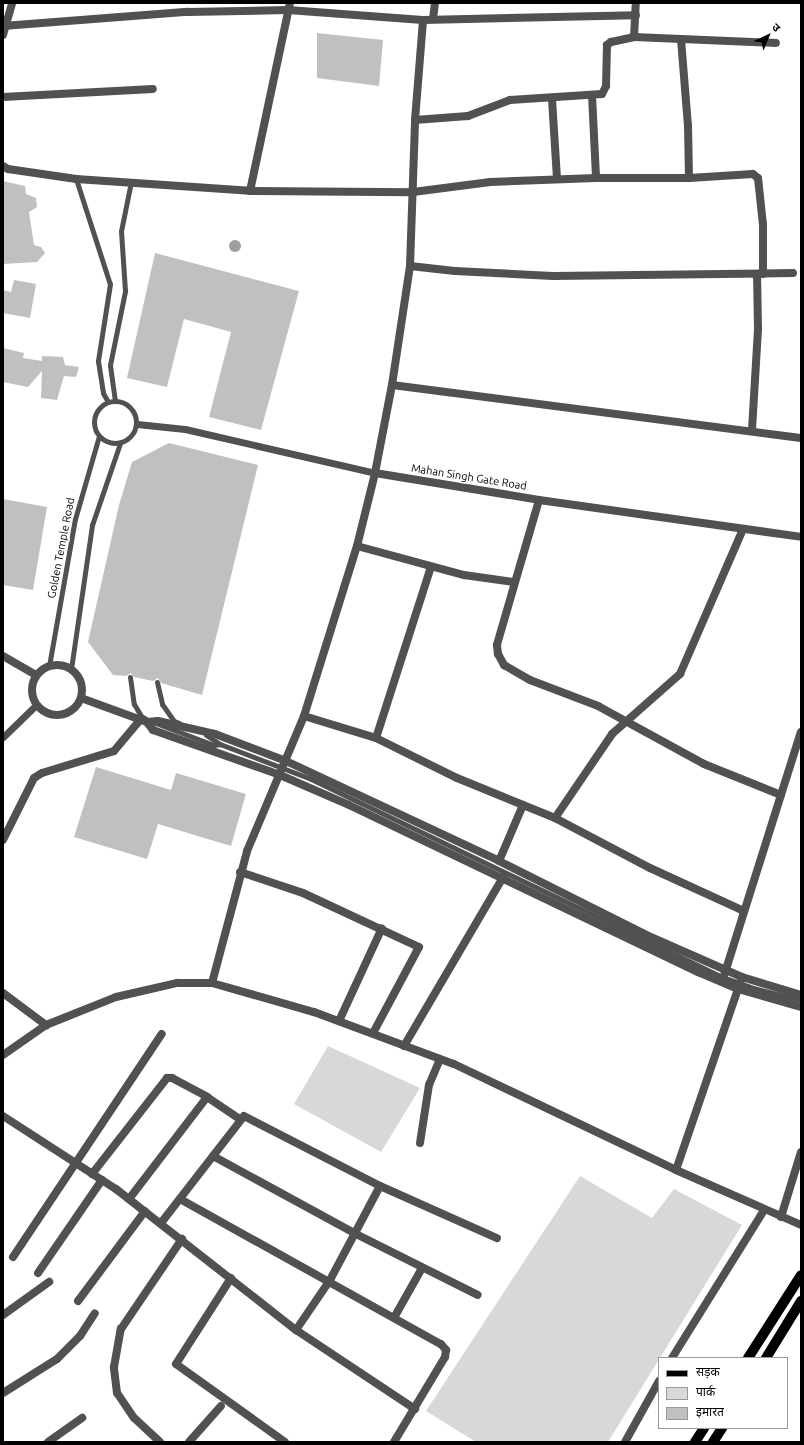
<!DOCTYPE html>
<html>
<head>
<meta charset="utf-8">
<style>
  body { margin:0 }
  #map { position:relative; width:804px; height:1445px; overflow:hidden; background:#fff; font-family:Ubuntu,"Noto Sans Devanagari",sans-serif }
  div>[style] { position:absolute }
  .green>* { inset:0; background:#d8d8d8 }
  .water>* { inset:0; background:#9f9f9f }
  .round { border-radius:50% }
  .building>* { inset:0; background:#c0c0c0 }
  .service>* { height:5px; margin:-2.5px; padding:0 2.5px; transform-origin:2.5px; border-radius:2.5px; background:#515151 }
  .service>.ring { margin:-2.5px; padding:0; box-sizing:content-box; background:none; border:5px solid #515151; border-radius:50% }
  .pedestrian>* { height:7px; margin:-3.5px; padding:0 3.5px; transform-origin:3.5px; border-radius:3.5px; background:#515151 }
  .minor>* { height:8px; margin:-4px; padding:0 4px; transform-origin:4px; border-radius:4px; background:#515151 }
  .tertiary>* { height:8px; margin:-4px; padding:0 4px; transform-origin:4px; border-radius:4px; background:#515151 }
  .tertiary>.ring { margin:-4px; padding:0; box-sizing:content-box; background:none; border:8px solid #515151; border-radius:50% }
  .primary>* { height:10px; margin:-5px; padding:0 5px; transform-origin:5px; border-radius:5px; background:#000 }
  span { translate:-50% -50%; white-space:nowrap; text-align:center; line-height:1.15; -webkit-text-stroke:3px #fff; paint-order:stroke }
  .street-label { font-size:11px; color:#000 }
  .frame { position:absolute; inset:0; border:4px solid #000; pointer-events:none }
  .legend { position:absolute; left:658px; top:1357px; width:130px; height:72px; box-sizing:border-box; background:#fff; border:1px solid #999; margin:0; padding:5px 7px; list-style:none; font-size:12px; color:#000 }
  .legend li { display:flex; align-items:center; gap:8px; height:20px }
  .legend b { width:20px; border:1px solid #999 }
  .north { position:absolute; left:748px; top:16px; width:40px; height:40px; -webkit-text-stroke:3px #fff; paint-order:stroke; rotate:44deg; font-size:11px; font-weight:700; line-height:16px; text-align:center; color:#000 }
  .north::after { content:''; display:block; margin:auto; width:14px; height:18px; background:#000; clip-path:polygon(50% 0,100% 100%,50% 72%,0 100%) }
</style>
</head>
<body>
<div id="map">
  <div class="green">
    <i style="clip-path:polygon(328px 1046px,420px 1088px,381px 1152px,294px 1104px)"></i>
    <i style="clip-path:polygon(580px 1176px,652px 1218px,674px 1189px,742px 1225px,608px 1442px,476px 1442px,426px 1411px)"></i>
  </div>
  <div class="water">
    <i class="round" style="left:229px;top:240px;width:12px;height:12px"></i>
  </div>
  <div class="building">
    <i style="clip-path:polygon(317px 33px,383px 40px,379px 86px,317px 78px)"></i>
    <i style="clip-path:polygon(3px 181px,25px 186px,26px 194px,36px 198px,37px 207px,29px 212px,34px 245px,41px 247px,45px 253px,37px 262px,3px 264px)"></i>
    <i style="clip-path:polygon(155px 253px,299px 291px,261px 430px,209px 417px,231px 332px,184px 319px,167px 387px,127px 378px)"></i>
    <i style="clip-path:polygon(14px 280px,36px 284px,30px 318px,3px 313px,3px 290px,11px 292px)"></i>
    <i style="clip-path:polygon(3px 348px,24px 353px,23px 358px,42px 361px,42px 356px,63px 357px,65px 365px,79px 367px,76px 377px,64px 376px,57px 400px,41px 398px,42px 371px,28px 387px,3px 382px)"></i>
    <i style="clip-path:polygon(169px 443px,258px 465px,202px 695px,161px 683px,158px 678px,153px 681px,134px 677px,131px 673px,126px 676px,113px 675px,88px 642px,119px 505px,132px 462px)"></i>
    <i style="clip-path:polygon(3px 499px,47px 507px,33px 590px,3px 585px)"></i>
    <i style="clip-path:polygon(96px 767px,171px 790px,176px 773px,246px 794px,231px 846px,158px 824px,147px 859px,74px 837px)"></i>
  </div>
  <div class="service">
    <i style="left:76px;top:179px;width:110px;rotate:72.1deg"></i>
    <i style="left:110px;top:284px;width:78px;rotate:98.9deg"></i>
    <i style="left:98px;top:361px;width:32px;rotate:81deg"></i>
    <i style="left:103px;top:393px;width:10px;rotate:61deg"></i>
    <i class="ring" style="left:94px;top:401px;width:37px;height:37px"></i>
    <i style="left:115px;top:401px;width:36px;rotate:-98deg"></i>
    <i style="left:110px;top:365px;width:76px;rotate:-78.5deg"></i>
    <i style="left:125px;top:291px;width:60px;rotate:-93.8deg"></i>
    <i style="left:121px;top:231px;width:50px;rotate:-78.5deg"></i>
    <i style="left:49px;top:666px;width:149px;rotate:-80deg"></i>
    <i style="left:75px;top:519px;width:86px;rotate:-73.9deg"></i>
    <i style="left:71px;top:669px;width:146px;rotate:-81.7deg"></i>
    <i style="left:92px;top:525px;width:87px;rotate:-71.1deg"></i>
    <i style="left:130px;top:677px;width:27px;rotate:82deg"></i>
    <i style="left:134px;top:704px;width:14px;rotate:60deg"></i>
    <i style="left:141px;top:716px;width:6px;rotate:31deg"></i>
    <i style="left:157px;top:682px;width:23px;rotate:77deg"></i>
    <i style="left:162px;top:704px;width:21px;rotate:55deg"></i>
    <i style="left:174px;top:721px;width:5px;rotate:22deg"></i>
    <i style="left:153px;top:722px;width:65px;rotate:20.7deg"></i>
    <i style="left:214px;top:745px;width:6px;rotate:-9deg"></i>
    <i style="left:206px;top:735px;width:17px;rotate:33deg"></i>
    <i style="left:220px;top:744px;width:97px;rotate:21deg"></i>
    <i style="left:311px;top:779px;width:454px;rotate:25.7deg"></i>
    <i style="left:720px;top:976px;width:35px;rotate:20deg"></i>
    <i style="left:753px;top:988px;width:49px;rotate:14deg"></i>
  </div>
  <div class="pedestrian">
    <i style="left:137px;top:424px;width:48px;rotate:5.9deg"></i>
    <i style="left:185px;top:429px;width:195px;rotate:13deg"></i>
    <i style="left:3px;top:737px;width:46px;rotate:-44.1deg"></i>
  </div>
  <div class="minor">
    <i style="left:433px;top:19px;width:16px;rotate:-83deg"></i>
    <i style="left:3px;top:26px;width:185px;rotate:-4.4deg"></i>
    <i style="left:187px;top:12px;width:101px;rotate:-1.1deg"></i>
    <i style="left:288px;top:10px;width:135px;rotate:4.2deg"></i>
    <i style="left:423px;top:20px;width:213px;rotate:-1.3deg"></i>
    <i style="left:634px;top:37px;width:34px;rotate:-87deg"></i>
    <i style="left:681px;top:39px;width:87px;rotate:85.4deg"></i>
    <i style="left:688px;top:126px;width:52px;rotate:88.9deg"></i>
    <i style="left:592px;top:95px;width:83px;rotate:87.2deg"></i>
    <i style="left:3px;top:97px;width:150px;rotate:-3.1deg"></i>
    <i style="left:552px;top:99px;width:80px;rotate:86.4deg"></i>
    <i style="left:415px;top:120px;width:53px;rotate:-4.3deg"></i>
    <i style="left:468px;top:116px;width:45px;rotate:-20.9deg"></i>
    <i style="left:510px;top:100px;width:92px;rotate:-3.7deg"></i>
    <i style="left:602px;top:94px;width:9px;rotate:-63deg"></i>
    <i style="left:606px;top:86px;width:41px;rotate:-88.6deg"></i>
    <i style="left:607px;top:45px;width:5px;rotate:-37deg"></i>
    <i style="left:611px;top:42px;width:24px;rotate:-12deg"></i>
    <i style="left:634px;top:37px;width:142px;rotate:2.4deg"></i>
    <i style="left:250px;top:191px;width:163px;rotate:0.4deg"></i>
    <i style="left:413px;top:192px;width:78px;rotate:-7.4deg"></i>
    <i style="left:490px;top:182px;width:106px;rotate:-2.2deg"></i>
    <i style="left:596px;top:178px;width:93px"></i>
    <i style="left:689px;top:178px;width:64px;rotate:-3.6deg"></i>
    <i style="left:753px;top:174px;width:6px;rotate:39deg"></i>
    <i style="left:758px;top:178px;width:47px;rotate:83.9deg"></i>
    <i style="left:763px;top:225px;width:49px;rotate:90deg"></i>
    <i style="left:410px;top:266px;width:45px;rotate:6.3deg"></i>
    <i style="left:455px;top:271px;width:98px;rotate:2.9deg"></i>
    <i style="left:553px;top:276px;width:240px;rotate:-0.7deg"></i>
    <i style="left:392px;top:385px;width:412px;rotate:7.4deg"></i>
    <i style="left:752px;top:430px;width:101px;rotate:-86.6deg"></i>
    <i style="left:758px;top:329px;width:55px;rotate:-91deg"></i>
    <i style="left:375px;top:473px;width:166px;rotate:9.3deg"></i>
    <i style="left:539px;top:500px;width:265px;rotate:8deg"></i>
    <i style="left:539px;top:500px;width:151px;rotate:106.2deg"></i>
    <i style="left:497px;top:645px;width:9px;rotate:84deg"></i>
    <i style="left:498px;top:654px;width:13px;rotate:61deg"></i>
    <i style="left:504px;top:665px;width:30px;rotate:30deg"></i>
    <i style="left:530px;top:680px;width:73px;rotate:20.9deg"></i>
    <i style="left:598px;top:706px;width:121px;rotate:28.7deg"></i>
    <i style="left:704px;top:764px;width:83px;rotate:21.9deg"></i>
    <i style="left:357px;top:546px;width:111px;rotate:15.2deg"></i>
    <i style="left:464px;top:575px;width:50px;rotate:8deg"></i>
    <i style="left:3px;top:656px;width:38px;rotate:30deg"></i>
    <i style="left:304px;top:716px;width:75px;rotate:17deg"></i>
    <i style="left:376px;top:738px;width:90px;rotate:26.3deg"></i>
    <i style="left:457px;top:778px;width:106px;rotate:22.2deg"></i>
    <i style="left:555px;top:818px;width:107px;rotate:27.8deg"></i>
    <i style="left:650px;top:868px;width:103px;rotate:24.6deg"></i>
    <i style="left:376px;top:738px;width:180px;rotate:-72.2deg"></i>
    <i style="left:555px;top:818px;width:102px;rotate:-55.8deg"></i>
    <i style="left:612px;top:734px;width:91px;rotate:-41.4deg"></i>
    <i style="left:680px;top:674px;width:158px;rotate:-66.5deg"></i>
    <i style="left:3px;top:840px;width:69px;rotate:-63.4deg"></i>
    <i style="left:34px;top:778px;width:9px;rotate:-32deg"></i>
    <i style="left:42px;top:773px;width:75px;rotate:-17deg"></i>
    <i style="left:114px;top:751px;width:40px;rotate:-50deg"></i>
    <i style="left:499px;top:861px;width:61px;rotate:-66.8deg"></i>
    <i style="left:240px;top:872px;width:66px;rotate:18.4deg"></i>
    <i style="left:303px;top:893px;width:128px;rotate:25deg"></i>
    <i style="left:419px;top:947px;width:98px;rotate:118.1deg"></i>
    <i style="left:722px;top:982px;width:262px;rotate:-72.5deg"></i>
    <i style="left:212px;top:983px;width:137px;rotate:-75.1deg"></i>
    <i style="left:247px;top:851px;width:147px;rotate:-67.1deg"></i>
    <i style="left:304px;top:716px;width:178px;rotate:-72.7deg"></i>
    <i style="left:357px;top:546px;width:75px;rotate:-76.1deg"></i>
    <i style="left:375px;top:473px;width:90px;rotate:-79.1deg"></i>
    <i style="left:392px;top:385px;width:120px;rotate:-81.4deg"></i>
    <i style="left:410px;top:266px;width:146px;rotate:-88deg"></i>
    <i style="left:415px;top:120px;width:100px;rotate:-85.4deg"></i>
    <i style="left:3px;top:993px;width:54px;rotate:36.7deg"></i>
    <i style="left:339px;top:1021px;width:102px;rotate:-65.2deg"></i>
    <i style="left:404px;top:1046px;width:196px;rotate:-59.6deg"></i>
    <i style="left:3px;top:1055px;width:52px;rotate:-34.9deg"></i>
    <i style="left:46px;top:1025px;width:75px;rotate:-21.8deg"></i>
    <i style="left:116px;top:997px;width:63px;rotate:-12.9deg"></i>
    <i style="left:177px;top:983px;width:35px"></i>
    <i style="left:212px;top:983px;width:106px;rotate:15.9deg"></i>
    <i style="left:314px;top:1012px;width:149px;rotate:20.4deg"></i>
    <i style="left:454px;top:1064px;width:246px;rotate:25.5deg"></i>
    <i style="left:676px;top:1170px;width:137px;rotate:23.7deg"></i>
    <i style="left:3px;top:1116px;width:135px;rotate:32.9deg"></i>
    <i style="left:116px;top:1189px;width:229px;rotate:38.1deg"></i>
    <i style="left:296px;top:1330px;width:143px;rotate:33.6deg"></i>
    <i style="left:420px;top:1143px;width:59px;rotate:-81.2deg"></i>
    <i style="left:429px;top:1085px;width:28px;rotate:-67deg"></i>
    <i style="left:213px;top:1156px;width:163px;rotate:28.6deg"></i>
    <i style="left:356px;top:1234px;width:136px;rotate:26.6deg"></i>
    <i style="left:676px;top:1170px;width:204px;rotate:-71.1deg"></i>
    <i style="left:92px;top:1174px;width:122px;rotate:-52deg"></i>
    <i style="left:167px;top:1078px;width:5px"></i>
    <i style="left:172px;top:1078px;width:40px;rotate:28deg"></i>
    <i style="left:207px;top:1097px;width:40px;rotate:34deg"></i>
    <i style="left:380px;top:1186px;width:128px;rotate:24deg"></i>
    <i style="left:129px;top:1199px;width:128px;rotate:-52.6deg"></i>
    <i style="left:180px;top:1199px;width:299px;rotate:29.1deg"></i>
    <i style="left:441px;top:1344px;width:8px;rotate:50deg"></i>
    <i style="left:446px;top:1350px;width:7px;rotate:98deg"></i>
    <i style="left:445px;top:1357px;width:99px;rotate:121deg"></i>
    <i style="left:781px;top:1217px;width:68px;rotate:-72.9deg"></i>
    <i style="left:161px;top:1223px;width:135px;rotate:-52.2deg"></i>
    <i style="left:244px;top:1116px;width:153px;rotate:27.2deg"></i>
    <i style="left:380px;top:1186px;width:106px;rotate:118deg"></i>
    <i style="left:330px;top:1280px;width:60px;rotate:124.2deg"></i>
    <i style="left:13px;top:1257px;width:268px;rotate:-56.3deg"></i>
    <i style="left:38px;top:1273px;width:113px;rotate:-55.5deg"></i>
    <i style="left:231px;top:1278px;width:102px;rotate:122.6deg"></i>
    <i style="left:176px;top:1364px;width:134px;rotate:35.6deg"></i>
    <i style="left:78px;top:1301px;width:112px;rotate:-53.3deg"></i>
    <i style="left:3px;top:1315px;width:57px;rotate:-35.7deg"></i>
    <i style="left:395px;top:1316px;width:55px;rotate:-60.6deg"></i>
    <i style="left:672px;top:1358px;width:174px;rotate:-58.1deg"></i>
    <i style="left:3px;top:1393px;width:64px;rotate:-32.2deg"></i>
    <i style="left:57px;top:1359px;width:33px;rotate:-45deg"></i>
    <i style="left:80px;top:1336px;width:27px;rotate:-57deg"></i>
    <i style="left:48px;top:1442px;width:42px;rotate:-35.2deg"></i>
    <i style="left:160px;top:1442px;width:35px;rotate:-137deg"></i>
    <i style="left:134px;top:1418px;width:30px;rotate:-124deg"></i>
    <i style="left:117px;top:1393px;width:26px;rotate:-97deg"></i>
    <i style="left:114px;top:1367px;width:39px;rotate:-80deg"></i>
    <i style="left:121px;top:1329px;width:109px;rotate:-55.9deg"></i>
    <i style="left:189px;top:1442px;width:48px;rotate:-48.4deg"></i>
    <i style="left:625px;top:1442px;width:70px;rotate:-60.9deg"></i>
  </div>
  <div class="tertiary">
    <i style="left:3px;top:35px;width:33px;rotate:-74deg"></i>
    <i style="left:3px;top:166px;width:6px;rotate:31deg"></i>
    <i style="left:8px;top:169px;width:69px;rotate:8.4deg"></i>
    <i style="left:76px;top:179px;width:174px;rotate:3.9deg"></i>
    <i style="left:250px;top:191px;width:192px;rotate:-78deg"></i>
    <i class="ring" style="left:32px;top:665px;width:42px;height:42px"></i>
    <i style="left:81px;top:698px;width:70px;rotate:20deg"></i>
    <i style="left:147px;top:722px;width:11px;rotate:-5deg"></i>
    <i style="left:158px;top:721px;width:58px;rotate:12.8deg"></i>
    <i style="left:215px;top:734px;width:76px;rotate:20.8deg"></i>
    <i style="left:286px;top:761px;width:235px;rotate:25.1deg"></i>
    <i style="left:499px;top:861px;width:172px;rotate:26.6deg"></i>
    <i style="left:653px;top:938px;width:97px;rotate:23.7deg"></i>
    <i style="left:742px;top:977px;width:62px;rotate:17deg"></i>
    <i style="left:147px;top:722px;width:10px;rotate:53deg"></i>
    <i style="left:153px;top:730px;width:135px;rotate:19.5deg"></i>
    <i style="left:280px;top:775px;width:75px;rotate:23.5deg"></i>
    <i style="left:349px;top:805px;width:387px;rotate:25.6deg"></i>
    <i style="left:698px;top:972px;width:43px;rotate:23deg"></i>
    <i style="left:738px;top:989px;width:66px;rotate:15.9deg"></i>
  </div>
  <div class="primary">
    <i style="left:748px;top:1358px;width:98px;rotate:-57.4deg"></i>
    <i style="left:766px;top:1358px;width:67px;rotate:-58.4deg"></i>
    <i style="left:695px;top:1442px;width:17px;rotate:-57deg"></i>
    <i style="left:713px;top:1442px;width:17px;rotate:-57deg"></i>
  </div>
  <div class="street-label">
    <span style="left:469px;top:477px;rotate:9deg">Mahan Singh Gate Road</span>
    <span style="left:61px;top:548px;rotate:-79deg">Golden Temple Road</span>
  </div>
  <div class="frame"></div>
  <ul class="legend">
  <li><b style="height:5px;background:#000"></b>सड़क</li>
  <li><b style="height:11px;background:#d8d8d8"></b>पार्क</li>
  <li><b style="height:11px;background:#c0c0c0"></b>इमारत</li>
  </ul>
  <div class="north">उ</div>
</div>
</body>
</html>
